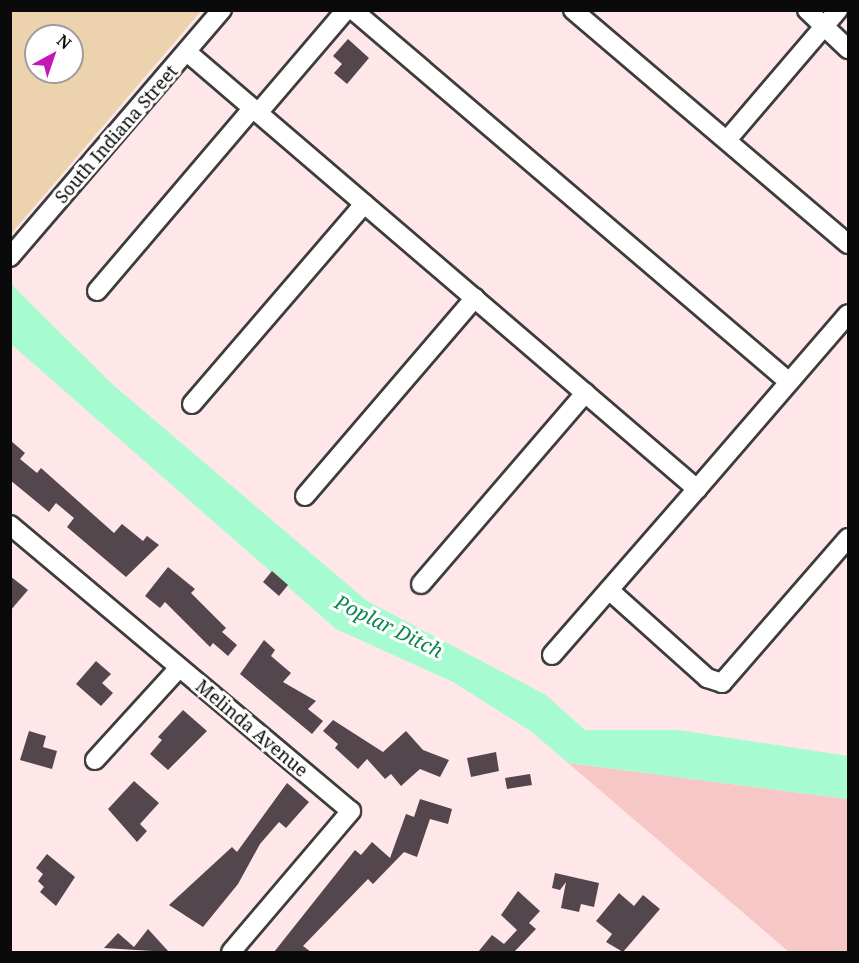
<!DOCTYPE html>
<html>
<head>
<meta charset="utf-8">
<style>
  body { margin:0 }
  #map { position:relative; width:859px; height:963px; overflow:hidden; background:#ffe7e9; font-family:"Noto Serif",serif }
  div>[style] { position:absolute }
  .farmland>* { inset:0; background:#f7c7c5 }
  .green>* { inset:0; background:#ecd3ae }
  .water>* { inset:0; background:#a7fbd0 }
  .building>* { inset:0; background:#54464d }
  .roads { filter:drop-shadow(2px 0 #3d3d3d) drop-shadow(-2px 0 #3d3d3d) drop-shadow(0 2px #3d3d3d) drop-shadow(0 -2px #3d3d3d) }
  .minor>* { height:18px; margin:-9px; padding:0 9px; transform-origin:9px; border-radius:9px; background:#fff }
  span { translate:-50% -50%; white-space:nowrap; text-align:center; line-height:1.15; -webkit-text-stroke:6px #fff; paint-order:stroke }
  .street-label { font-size:18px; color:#0a0a0a }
  .water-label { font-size:20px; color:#0c8750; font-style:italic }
  .frame { position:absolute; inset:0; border:12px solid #0a0a0a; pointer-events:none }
  .north { position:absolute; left:24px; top:24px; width:60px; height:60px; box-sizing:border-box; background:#fff; border:2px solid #9d9d9d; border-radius:50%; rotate:40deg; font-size:16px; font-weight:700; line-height:24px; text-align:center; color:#0a0a0a }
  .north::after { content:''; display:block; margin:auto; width:21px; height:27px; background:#c418b8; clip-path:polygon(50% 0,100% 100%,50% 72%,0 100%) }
</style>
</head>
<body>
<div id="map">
  <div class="farmland">
    <i style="clip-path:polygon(568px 763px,848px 799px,848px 952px,789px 952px)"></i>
  </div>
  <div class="green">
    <i style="clip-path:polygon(evenodd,11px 10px,201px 11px,11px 234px,10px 11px,11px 10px,36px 36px,72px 36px,72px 72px,36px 72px,36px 36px)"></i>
  </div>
  <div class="water">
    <i style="clip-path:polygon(10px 283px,112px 384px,367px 601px,546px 695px,585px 730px,678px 730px,848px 756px,848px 799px,568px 763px,532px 732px,453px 682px,336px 629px,11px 344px)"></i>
  </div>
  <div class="building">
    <i style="clip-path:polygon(348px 39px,369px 58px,347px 84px,334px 73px,342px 64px,333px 56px)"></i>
    <i style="clip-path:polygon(10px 440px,25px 453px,20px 459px,37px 473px,41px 468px,114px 533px,122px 524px,143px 541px,147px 536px,159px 545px,126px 577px,67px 527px,74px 518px,56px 503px,49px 512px,10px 480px)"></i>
    <i style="clip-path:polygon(168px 567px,195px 589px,191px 593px,226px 628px,222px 632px,237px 645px,228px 656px,213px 643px,210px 647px,165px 602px,160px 608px,145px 596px)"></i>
    <i style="clip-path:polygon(272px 571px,288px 585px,279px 596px,263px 582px)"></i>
    <i style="clip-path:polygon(10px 576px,28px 590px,10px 611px)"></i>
    <i style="clip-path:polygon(264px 640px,275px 650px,271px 656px,291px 673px,283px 682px,316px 701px,308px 709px,323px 721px,312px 734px,240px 674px)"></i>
    <i style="clip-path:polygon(96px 661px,111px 674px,102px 683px,113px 693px,101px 706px,76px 684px)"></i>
    <i style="clip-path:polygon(183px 710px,207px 731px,168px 770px,150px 754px,162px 740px,158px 737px)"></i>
    <i style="clip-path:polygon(333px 720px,383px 752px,406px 731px,423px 750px,449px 760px,440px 777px,420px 769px,401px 786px,391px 774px,385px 779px,367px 759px,358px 769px,335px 748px,338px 744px,323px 731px)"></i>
    <i style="clip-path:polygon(29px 731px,46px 736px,43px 747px,57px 751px,52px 769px,20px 760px)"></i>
    <i style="clip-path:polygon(496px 752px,499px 771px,471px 777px,467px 758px)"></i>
    <i style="clip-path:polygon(530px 774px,532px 785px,507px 789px,505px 778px)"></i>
    <i style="clip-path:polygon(134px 781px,159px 803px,140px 824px,147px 831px,137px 842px,108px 809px)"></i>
    <i style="clip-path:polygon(287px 783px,309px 802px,286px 828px,279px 822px,260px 844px,238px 884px,203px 927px,169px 905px,232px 847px,237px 852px)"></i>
    <i style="clip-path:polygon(420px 799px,452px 809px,448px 824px,430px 819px,417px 857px,404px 852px,373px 884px,368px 879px,303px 946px,311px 952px,274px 952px,355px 850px,361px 855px,372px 842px,390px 858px,406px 814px,414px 817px)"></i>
    <i style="clip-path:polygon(47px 854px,75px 877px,56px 906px,40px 892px,44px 887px,38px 881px,43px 874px,36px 868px)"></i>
    <i style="clip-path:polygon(555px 873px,599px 883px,594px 907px,581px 904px,579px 912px,561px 908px,566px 882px,560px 890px,552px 888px)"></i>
    <i style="clip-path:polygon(518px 891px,540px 911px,529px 923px,536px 929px,514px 952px,478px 952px,492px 935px,504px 944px,517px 930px,501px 915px)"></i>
    <i style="clip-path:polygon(619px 893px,634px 906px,643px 895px,660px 909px,623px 952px,606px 942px,612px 934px,596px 921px)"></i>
    <i style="clip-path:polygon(148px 929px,169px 952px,104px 948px,118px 933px,134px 947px)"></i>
  </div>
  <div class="roads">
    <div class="minor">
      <i style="left:353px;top:10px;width:573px;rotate:40.47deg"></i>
      <i style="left:573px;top:10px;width:361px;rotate:40.4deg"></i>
      <i style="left:807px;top:10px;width:57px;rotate:43.6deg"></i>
      <i style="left:187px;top:52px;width:672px;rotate:40.59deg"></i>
      <i style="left:697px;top:489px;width:231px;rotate:-49.2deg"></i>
      <i style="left:258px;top:113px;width:135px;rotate:-49.5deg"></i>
      <i style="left:727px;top:140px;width:171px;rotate:-49.5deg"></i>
      <i style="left:10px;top:257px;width:326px;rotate:-49.4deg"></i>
      <i style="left:97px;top:291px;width:240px;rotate:-49.6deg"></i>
      <i style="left:192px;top:404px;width:264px;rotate:-49.3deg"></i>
      <i style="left:305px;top:496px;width:261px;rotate:-49.4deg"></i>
      <i style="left:10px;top:525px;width:445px;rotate:40deg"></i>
      <i style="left:351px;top:811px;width:185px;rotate:130.4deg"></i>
      <i style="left:421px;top:584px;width:252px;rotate:-49.3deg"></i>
      <i style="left:609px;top:590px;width:132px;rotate:41.9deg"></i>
      <i style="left:707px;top:678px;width:16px;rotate:18deg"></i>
      <i style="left:722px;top:683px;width:192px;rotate:-49deg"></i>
      <i style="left:552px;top:655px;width:220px;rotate:-48.9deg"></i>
      <i style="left:95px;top:760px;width:125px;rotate:-47.6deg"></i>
    </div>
  </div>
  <div class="street-label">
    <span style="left:116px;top:134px;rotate:-49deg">South Indiana Street</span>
    <span style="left:252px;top:728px;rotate:40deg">Melinda Avenue</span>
  </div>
  <div class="water-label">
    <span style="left:389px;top:626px;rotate:26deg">Poplar Ditch</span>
  </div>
  <div class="frame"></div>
  <div class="north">N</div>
</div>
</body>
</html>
